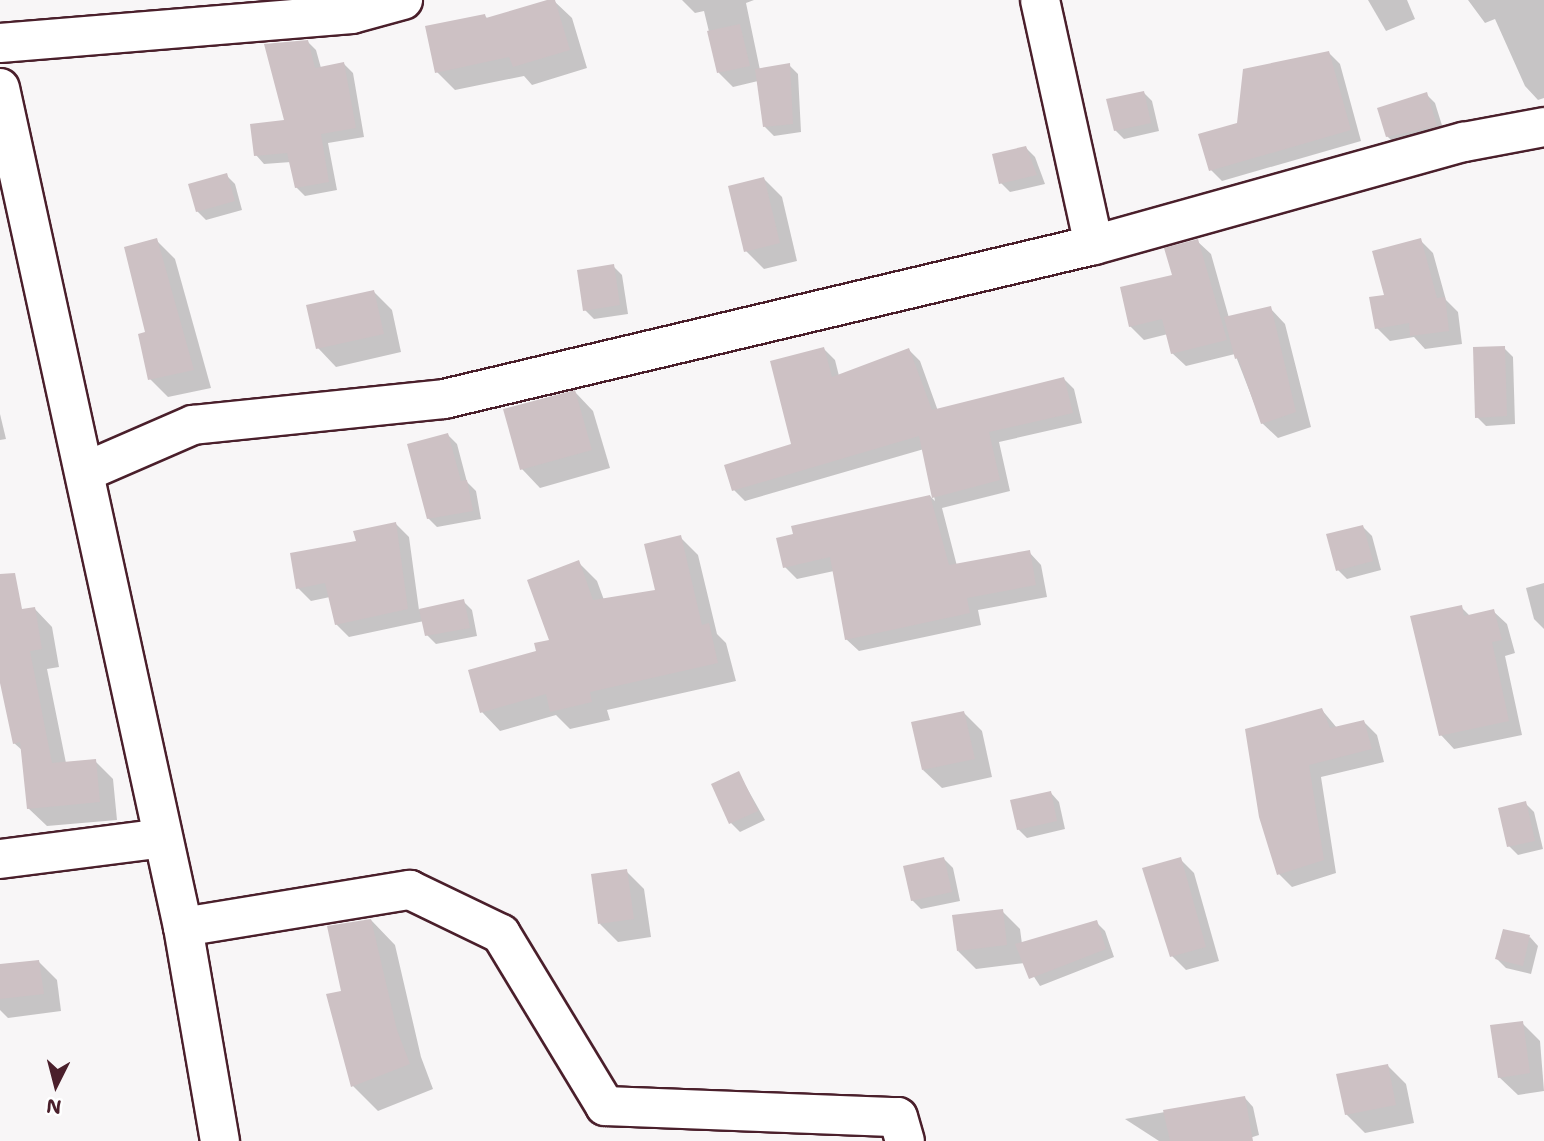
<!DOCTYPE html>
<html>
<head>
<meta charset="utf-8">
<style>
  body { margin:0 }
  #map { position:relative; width:1544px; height:1141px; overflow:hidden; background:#f8f6f7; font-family:"Shantell Sans",sans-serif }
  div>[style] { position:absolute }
  .shadow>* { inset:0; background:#0003 }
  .building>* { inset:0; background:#cdc1c4 }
  .roads { filter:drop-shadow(2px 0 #4a1f2b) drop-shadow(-2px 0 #4a1f2b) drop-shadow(0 2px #4a1f2b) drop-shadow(0 -2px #4a1f2b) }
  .minor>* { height:38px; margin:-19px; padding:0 19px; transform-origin:19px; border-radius:19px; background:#fff }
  span { translate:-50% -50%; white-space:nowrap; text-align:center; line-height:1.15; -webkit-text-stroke:5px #fff; paint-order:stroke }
  .north { position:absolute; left:21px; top:1050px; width:70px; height:70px; -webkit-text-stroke:5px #fff; paint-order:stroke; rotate:186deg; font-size:19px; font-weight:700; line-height:28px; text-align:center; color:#4a1f2b }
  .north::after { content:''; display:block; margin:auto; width:24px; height:32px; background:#4a1f2b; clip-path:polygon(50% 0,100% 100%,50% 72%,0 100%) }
</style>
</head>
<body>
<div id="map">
  <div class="shadow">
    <i style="clip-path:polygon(553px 0,572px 18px,587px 68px,532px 85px,524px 76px,455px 90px,437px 72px,485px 16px,488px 19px)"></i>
    <i style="clip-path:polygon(682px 0,754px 0,746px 3px,760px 70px,789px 65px,798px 74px,801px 132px,774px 136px,765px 127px,758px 81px,733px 87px,719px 73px,704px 11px,695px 13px)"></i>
    <i style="clip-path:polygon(1368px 0,1407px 0,1415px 19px,1386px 31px)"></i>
    <i style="clip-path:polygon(1468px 0,1544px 0,1544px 98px,1538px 100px,1525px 86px,1495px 19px,1485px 23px)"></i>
    <i style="clip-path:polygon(307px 41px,316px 50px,321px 68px,344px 64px,353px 73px,364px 137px,328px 143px,337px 190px,305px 196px,296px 187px,291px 162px,264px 164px,256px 155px,286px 122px)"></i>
    <i style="clip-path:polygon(1329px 53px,1340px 64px,1361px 141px,1222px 181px,1211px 170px,1239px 125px)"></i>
    <i style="clip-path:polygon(1143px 92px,1152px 101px,1159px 131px,1124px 139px,1115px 130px)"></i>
    <i style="clip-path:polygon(1426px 94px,1435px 103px,1445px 135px,1396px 145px,1387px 136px)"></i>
    <i style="clip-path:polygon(1026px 148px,1035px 157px,1045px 184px,1010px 192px,1001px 183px)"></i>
    <i style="clip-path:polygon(226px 175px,235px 184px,242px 210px,206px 220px,197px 211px)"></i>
    <i style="clip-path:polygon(764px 179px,782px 197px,797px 261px,764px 269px,746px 251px)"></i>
    <i style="clip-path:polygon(156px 240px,175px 259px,211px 388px,168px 397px,150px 379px)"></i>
    <i style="clip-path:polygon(1420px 240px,1433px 253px,1446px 300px,1458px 312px,1462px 344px,1425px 349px,1414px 337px,1390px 341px,1377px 328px)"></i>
    <i style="clip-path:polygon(1197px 241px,1211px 254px,1229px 318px,1270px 308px,1285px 324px,1311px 427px,1278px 438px,1262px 423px,1235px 354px,1186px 366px,1172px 353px,1168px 334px,1144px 340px,1130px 326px,1174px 277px)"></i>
    <i style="clip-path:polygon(613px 266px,622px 275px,628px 314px,594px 319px,585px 310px)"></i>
    <i style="clip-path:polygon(374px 292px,392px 310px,401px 352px,336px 367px,318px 348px)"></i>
    <i style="clip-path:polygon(1504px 348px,1513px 357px,1515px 424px,1486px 426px,1477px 417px)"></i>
    <i style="clip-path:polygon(824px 349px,835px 360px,839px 376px,909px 350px,920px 361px,938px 411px,1064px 379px,1074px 389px,1082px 423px,999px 442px,1010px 491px,942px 508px,957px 566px,1029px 552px,1041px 565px,1047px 597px,978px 610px,981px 625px,859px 651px,846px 639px,834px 571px,797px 579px,785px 567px,930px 496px,935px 501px,924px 449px,745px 501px,734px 490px,793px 445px)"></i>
    <i style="clip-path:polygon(575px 392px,593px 411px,610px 468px,540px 488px,522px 469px)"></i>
    <i style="clip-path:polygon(0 414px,6px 439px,0 440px)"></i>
    <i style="clip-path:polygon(448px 435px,457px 444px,467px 482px,476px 491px,481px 519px,437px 527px,428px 518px)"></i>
    <i style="clip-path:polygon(396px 524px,409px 537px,419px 610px,463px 601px,472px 610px,477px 636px,436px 644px,427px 635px,424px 621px,349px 637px,336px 624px,330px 597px,311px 601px,298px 588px)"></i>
    <i style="clip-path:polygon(1363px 527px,1372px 536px,1381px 570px,1347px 579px,1338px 570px)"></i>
    <i style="clip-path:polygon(680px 537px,698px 555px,717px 634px,726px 643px,736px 681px,607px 710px,610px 720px,570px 729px,556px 715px,500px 731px,482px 712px,551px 641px,578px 562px,597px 581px,604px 600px,657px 591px)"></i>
    <i style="clip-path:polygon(1544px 583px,1544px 629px,1534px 619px,1526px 588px)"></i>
    <i style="clip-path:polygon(1461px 607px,1470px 616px,1493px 611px,1507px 624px,1515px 653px,1505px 656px,1522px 735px,1454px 749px,1441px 735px)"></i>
    <i style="clip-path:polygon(34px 608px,52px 627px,59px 667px,47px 669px,66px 763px,95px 761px,113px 779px,117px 820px,47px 826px,28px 808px,23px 751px,14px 743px,0 656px,0 614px)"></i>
    <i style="clip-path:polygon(1322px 710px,1337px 728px,1364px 722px,1377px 735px,1384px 762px,1321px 777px,1336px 873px,1292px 887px,1279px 874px)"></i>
    <i style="clip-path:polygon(964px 713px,982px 731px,992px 777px,942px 788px,923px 770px)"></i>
    <i style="clip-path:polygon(739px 774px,765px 820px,740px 832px,731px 823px)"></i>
    <i style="clip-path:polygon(1051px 793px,1059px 802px,1065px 829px,1027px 838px,1018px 829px)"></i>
    <i style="clip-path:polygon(1525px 803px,1534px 812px,1543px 849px,1518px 855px,1509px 846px)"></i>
    <i style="clip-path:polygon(944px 859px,953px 868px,960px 901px,921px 909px,912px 900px)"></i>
    <i style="clip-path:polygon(1180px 859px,1194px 873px,1219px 961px,1186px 970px,1172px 956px)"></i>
    <i style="clip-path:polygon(626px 871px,644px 889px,651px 937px,618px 942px,600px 924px)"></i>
    <i style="clip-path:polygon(1002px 911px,1020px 929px,1022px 944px,1096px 922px,1105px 931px,1114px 957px,1040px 986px,1025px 963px,976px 969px,958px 951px)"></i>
    <i style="clip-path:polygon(371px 920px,395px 945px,421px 1057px,433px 1089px,378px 1111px,353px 1086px,343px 992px)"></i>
    <i style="clip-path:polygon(1530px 937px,1538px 946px,1531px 974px,1506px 968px,1497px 959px)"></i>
    <i style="clip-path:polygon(39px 962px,57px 980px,61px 1011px,8px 1018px,0 1010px,0 966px)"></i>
    <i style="clip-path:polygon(1522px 1023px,1540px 1041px,1544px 1091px,1518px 1095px,1499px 1077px)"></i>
    <i style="clip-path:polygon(1388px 1066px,1406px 1084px,1414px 1123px,1365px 1133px,1346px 1114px)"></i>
    <i style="clip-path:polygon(1245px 1098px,1253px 1107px,1259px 1135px,1240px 1141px,1159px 1141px,1125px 1119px)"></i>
  </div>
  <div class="building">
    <i style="clip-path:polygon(547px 0,555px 0,570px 50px,513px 67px,509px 57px,435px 73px,425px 26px,485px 14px,486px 18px)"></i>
    <i style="clip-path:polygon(740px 24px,750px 66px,717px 73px,707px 31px)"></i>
    <i style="clip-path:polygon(308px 40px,315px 68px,344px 62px,356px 128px,321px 134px,329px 182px,295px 188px,287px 153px,254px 156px,250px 124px,284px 120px,264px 44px)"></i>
    <i style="clip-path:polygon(1329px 51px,1351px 130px,1209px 171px,1198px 134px,1237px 123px,1243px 69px)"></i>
    <i style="clip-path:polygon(790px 63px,793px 124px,763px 127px,755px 69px)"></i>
    <i style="clip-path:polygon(1144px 91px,1151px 123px,1114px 131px,1106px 99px)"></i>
    <i style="clip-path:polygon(1427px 92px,1437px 126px,1386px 137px,1377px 108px)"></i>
    <i style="clip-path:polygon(1026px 146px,1037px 175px,999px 184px,992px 154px)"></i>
    <i style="clip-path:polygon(227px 173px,235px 201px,196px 212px,188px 184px)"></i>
    <i style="clip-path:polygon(764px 177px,780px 243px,744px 252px,728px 186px)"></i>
    <i style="clip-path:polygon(157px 238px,194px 370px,148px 380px,138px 334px,145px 332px,124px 247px)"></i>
    <i style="clip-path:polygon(1421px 238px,1437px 298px,1445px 297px,1449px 331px,1410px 336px,1409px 323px,1375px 329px,1369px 297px,1384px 295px,1372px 251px)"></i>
    <i style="clip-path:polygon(1198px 239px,1227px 340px,1171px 354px,1162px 319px,1129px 327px,1120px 287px,1172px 275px,1164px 248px)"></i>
    <i style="clip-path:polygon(614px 264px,620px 305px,583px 311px,577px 270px)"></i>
    <i style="clip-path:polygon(374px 290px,384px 334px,316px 349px,306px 305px)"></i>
    <i style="clip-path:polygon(1271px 306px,1296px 412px,1261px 424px,1238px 358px,1235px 359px,1224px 317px)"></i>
    <i style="clip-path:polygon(1505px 346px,1507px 416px,1475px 418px,1473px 347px)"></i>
    <i style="clip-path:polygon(824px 347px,832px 377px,909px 348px,932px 410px,1064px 377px,1073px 413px,989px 432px,1000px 480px,932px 498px,919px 436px,732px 491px,724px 465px,791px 444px,770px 361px)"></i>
    <i style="clip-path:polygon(575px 390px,592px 450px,520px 470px,503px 409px)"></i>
    <i style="clip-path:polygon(448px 433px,461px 481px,467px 480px,473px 511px,427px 519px,407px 444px)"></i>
    <i style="clip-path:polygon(930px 495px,949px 565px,1030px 550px,1036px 585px,967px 598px,970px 613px,845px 640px,830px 557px,783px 568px,776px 538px,793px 534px,791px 526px)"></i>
    <i style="clip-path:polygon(396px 522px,408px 609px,335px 625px,325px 583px,296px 589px,290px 553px,356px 541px,353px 531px)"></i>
    <i style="clip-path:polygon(1363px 525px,1373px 561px,1336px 571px,1326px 534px)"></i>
    <i style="clip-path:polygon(681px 535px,702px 625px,709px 623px,718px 663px,590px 692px,592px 702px,550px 712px,546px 694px,480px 713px,468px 670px,536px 651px,534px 643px,549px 640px,527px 580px,579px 560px,593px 600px,655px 590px,644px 544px)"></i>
    <i style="clip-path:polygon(15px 573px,22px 609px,35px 607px,42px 649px,30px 651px,52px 763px,96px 759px,100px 802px,27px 809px,20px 742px,13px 744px,0 683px,0 574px)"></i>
    <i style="clip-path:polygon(464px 599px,470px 628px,425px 636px,419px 609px)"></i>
    <i style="clip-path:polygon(1462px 605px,1464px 616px,1494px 609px,1502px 640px,1492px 642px,1509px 721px,1439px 736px,1410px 616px)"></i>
    <i style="clip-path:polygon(1322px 708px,1330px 728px,1364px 720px,1372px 749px,1309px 765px,1324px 860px,1277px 875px,1259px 817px,1245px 729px)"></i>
    <i style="clip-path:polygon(964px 711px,975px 759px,922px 770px,911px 722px)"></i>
    <i style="clip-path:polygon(739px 771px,758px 811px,729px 824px,711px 784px)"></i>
    <i style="clip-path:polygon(1051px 791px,1057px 821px,1017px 830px,1010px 800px)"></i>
    <i style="clip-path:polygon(1526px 801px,1535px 841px,1507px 847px,1498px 808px)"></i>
    <i style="clip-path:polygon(944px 857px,952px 892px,911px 901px,903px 866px)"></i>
    <i style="clip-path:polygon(1181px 857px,1206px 947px,1170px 957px,1142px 868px)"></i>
    <i style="clip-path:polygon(627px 869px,634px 919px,598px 924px,591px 874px)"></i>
    <i style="clip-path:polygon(1003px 909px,1007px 945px,957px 951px,952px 915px)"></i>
    <i style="clip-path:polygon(371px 919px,397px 1030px,410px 1064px,351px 1087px,326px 994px,341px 991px,327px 926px)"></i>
    <i style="clip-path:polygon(1097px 920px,1106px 949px,1029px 979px,1015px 944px)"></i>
    <i style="clip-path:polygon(1503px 929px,1530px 935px,1523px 966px,1495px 959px)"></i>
    <i style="clip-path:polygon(39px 960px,44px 994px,0 999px,0 964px)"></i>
    <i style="clip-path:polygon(1523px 1021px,1530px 1073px,1498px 1078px,1490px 1025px)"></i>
    <i style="clip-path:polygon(1388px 1064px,1396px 1105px,1345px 1115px,1336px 1074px)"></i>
    <i style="clip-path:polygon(1245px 1096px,1253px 1141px,1170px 1141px,1163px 1110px)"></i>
  </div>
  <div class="roads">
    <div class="minor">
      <i style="left:1040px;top:0;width:251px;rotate:77.6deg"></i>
      <i style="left:0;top:43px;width:353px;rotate:-4.7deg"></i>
      <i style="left:352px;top:14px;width:53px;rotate:-15.4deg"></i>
      <i style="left:0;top:88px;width:859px;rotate:77.7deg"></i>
      <i style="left:183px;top:927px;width:217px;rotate:80.2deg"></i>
      <i style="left:87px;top:471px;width:116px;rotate:-23.5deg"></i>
      <i style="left:193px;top:425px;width:252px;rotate:-5.9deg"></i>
      <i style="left:444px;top:399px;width:668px;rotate:-13.33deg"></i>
      <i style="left:1094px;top:245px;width:384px;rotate:-15.6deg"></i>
      <i style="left:1464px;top:142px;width:81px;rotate:-10.6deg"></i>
      <i style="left:0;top:859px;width:164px;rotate:-7.3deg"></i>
      <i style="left:183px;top:927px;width:230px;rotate:-9.3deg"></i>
      <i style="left:410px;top:890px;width:101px;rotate:25.8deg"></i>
      <i style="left:501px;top:934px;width:201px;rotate:58.8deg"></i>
      <i style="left:605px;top:1106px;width:293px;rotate:2.2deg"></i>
      <i style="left:898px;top:1117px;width:25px;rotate:74deg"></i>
    </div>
  </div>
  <div class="north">N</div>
</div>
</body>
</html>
